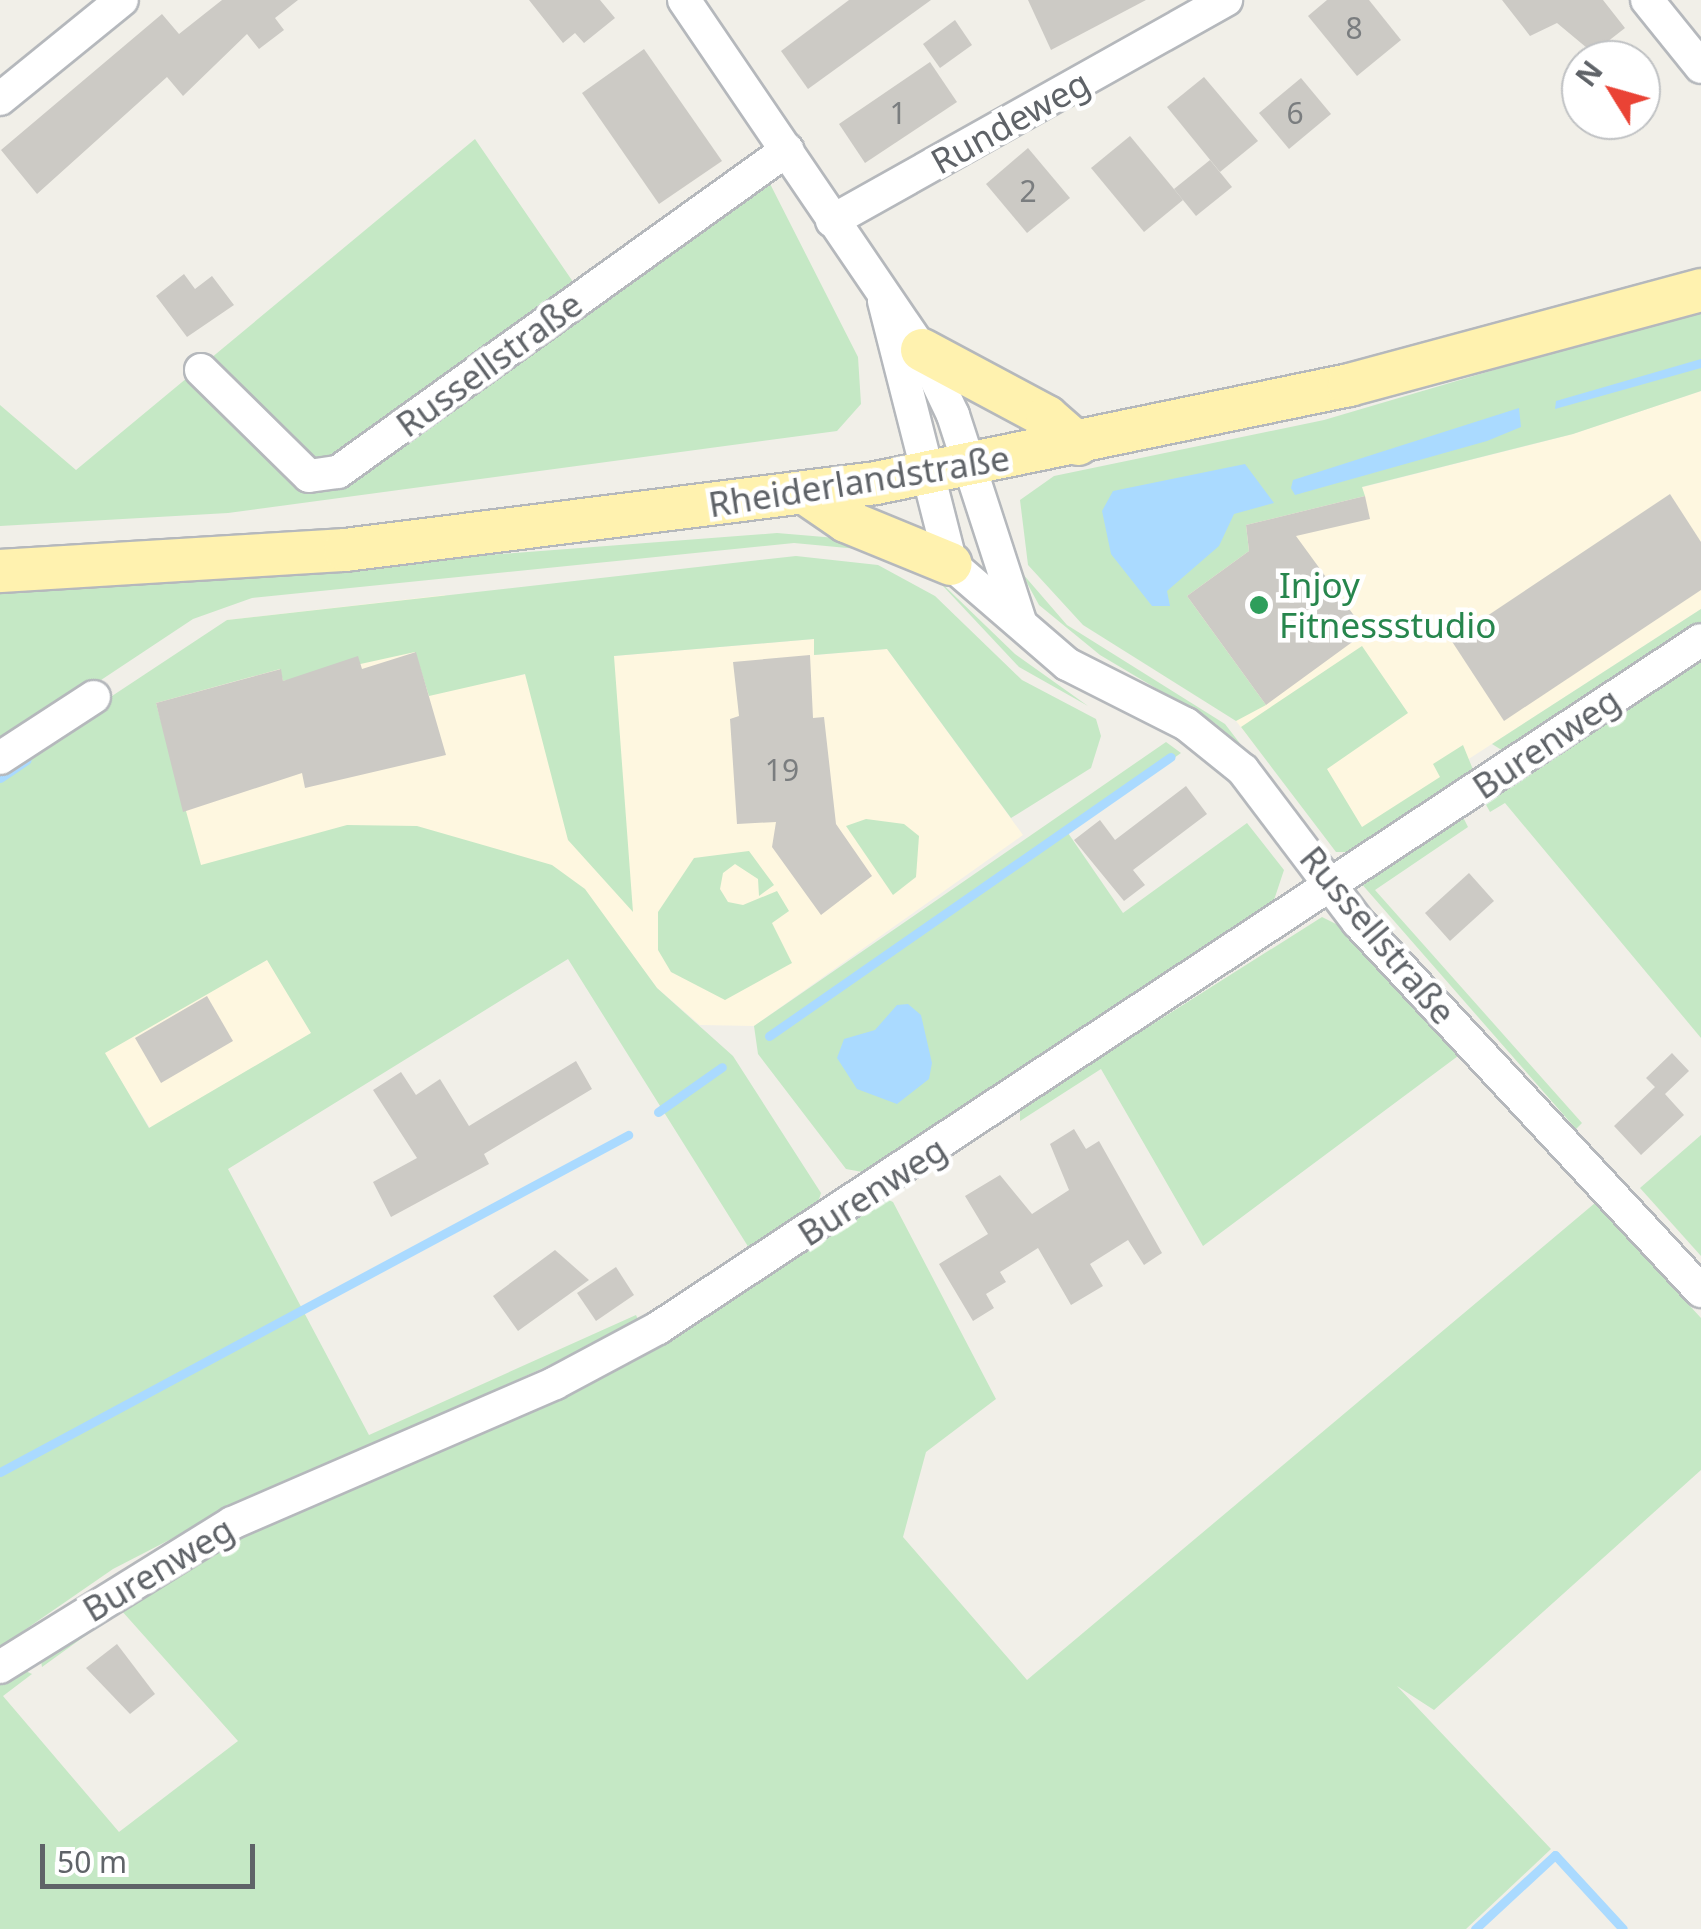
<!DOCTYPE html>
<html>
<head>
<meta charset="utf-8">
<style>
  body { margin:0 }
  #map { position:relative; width:1701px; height:1929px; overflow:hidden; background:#f1efe8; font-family:"Noto Sans",sans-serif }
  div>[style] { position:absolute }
  .commercial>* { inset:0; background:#fef7e0 }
  .green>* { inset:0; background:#c5e8c5 }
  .water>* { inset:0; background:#aadaff }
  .stream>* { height:9px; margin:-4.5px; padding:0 4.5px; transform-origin:4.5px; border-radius:4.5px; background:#aadaff }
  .building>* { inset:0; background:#cccac5 }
  .roads { filter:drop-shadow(2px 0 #b5b8bc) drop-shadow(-2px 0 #b5b8bc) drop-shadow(0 2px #b5b8bc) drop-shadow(0 -2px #b5b8bc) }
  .minor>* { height:32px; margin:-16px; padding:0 16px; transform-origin:16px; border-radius:16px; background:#fff }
  .major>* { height:42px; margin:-21px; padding:0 21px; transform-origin:21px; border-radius:21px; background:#fff2af }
  .dots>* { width:28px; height:28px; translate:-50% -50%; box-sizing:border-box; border:5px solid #fff; border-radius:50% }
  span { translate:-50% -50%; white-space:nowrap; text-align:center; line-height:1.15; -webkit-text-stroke:9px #fff; paint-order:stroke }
  .number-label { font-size:30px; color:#7a7d7f }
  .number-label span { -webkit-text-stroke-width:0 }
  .street-label { font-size:35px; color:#5f6368 }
  .leisure-label { font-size:35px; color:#27864d }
  .left { translate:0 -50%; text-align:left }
  .north { position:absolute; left:1561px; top:40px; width:100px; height:100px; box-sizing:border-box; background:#fff; border:2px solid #bfc1c3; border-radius:50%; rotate:307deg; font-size:28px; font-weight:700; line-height:40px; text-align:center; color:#5f6368 }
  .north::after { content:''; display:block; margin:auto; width:35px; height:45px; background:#ea4335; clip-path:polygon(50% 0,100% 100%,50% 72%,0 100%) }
  .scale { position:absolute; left:40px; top:1844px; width:215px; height:45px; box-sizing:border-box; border:5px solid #5f6368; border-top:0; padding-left:12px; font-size:30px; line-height:35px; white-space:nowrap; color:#5f6368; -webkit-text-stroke:8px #fff; paint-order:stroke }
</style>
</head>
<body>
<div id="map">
  <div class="commercial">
    <i style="clip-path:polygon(1701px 391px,1701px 609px,1351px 835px,1328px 837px,1236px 721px,1086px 496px,1292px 505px,1573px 434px)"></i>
    <i style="clip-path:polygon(445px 595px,458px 688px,614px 656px,814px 639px,815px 655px,887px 649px,1023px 835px,754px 1026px,700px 1025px,657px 988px,584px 889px,535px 902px,150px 1128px,0 884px,227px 620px)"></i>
  </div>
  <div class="green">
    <i style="clip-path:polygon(475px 139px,580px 292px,760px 164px,858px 357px,861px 404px,837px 431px,228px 513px,0 526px,0 405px,76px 470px)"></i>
    <i style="clip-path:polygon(1701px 309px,1701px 391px,1573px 434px,1362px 487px,1365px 496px,1246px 525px,1249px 551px,1187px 596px,1266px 705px,1236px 721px,1083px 625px,1028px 565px,1020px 500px,1054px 476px,1324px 420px)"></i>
    <i style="clip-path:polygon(1006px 522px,1022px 573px,1067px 625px,1225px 724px,1322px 850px,1216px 724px,1100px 655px,1039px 605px,1005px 543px)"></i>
    <i style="clip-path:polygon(777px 533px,860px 540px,858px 549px,794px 543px,252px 598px,193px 619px,0 747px,0 592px)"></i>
    <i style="clip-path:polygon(evenodd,796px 556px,878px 565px,935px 596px,1022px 680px,1096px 719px,1101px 736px,1091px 768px,1011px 818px,887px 649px,814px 655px,814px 639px,614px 656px,633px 912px,568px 840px,525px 674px,429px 696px,415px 652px,283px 681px,280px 669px,156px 703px,201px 865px,347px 825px,417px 826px,552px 865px,585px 889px,657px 988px,733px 1056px,821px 1193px,817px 1206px,744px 1261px,739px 1255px,749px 1248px,568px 959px,228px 1169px,369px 1435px,636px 1315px,640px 1324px,206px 1521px,113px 1569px,0 1647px,0 770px,227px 620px,796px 556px,267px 960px,311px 1033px,149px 1128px,105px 1053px,267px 960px)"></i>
    <i style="clip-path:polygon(928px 570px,1015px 654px,1088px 706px,1019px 667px)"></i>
    <i style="clip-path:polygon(1701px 609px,1701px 628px,1508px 754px,1492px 744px)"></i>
    <i style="clip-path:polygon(1362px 646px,1408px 713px,1327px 769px,1362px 827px,1440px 777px,1433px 764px,1463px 745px,1474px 772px,1352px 852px,1336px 852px,1241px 727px)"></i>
    <i style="clip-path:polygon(1701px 651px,1701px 1038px,1505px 803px,1490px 812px,1485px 803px,1486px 791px)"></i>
    <i style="clip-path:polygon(1166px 742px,1181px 753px,1068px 833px,1123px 913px,1247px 823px,1284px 870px,1273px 903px,873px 1174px,846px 1169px,758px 1054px,754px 1026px)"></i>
    <i style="clip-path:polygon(1459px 809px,1468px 827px,1375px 890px,1582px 1123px,1576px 1129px,1360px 882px)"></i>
    <i style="clip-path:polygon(866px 819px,904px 824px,919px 836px,916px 877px,893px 895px,846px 826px)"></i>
    <i style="clip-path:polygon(749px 851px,774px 885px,759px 896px,758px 879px,735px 864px,723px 873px,720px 889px,728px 902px,743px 905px,777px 891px,789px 911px,772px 923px,792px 963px,725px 1000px,671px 972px,658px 950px,658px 912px,694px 858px)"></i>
    <i style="clip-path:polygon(1322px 917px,1342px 927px,1458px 1056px,1203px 1246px,1101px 1069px,1020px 1121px,1020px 1108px)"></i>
    <i style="clip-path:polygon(1701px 1135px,1701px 1256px,1640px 1188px)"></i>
    <i style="clip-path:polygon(880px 1196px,893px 1202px,996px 1399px,926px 1452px,903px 1537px,1027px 1680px,1595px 1203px,1701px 1318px,1701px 1470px,1434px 1710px,1397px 1686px,1551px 1849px,1466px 1929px,0 1929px,0 1678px,15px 1666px,32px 1674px,3px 1696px,119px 1832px,238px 1741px,121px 1610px,42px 1667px,39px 1650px,106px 1605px)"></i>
  </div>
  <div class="water">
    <i style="clip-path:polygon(1701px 359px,1701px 368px,1555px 409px,1556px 401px)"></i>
    <i style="clip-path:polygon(1519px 408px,1521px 427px,1487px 441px,1295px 495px,1291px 488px,1293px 480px)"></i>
    <i style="clip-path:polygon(1245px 464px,1274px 503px,1234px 514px,1219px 546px,1167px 591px,1170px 606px,1152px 606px,1111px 554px,1102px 511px,1113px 491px)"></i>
    <i style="clip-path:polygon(908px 1004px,921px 1015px,932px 1063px,929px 1079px,897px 1104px,857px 1089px,837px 1058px,844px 1039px,875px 1030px,897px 1005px)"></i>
  </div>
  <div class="stream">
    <i style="left:0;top:778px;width:32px;rotate:-34deg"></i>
    <i style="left:769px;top:1036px;width:489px;rotate:-34.8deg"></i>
    <i style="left:658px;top:1112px;width:78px;rotate:-35.1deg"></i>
    <i style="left:0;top:1472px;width:713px;rotate:-28.22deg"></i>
    <i style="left:1475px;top:1929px;width:109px;rotate:-42.8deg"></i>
    <i style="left:1555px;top:1855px;width:100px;rotate:47.4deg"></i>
  </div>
  <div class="building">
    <i style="clip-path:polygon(222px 0,298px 0,275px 18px,284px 30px,259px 49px,247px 34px,183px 96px,167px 77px,37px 194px,1px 150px,162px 14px,179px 34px)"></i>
    <i style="clip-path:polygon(529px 0,600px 0,615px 18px,584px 43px,575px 33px,563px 43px)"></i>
    <i style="clip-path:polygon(849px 0,931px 0,808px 89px,781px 51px)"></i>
    <i style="clip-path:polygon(1028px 0,1146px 0,1051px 50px)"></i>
    <i style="clip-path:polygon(1327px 0,1369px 0,1401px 40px,1357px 76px,1308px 16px)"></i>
    <i style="clip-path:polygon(1502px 0,1603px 0,1625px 28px,1593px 53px,1557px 23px,1530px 36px)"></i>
    <i style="clip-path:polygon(955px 20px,972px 45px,940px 68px,923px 44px)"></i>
    <i style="clip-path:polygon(644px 49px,722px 161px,659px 204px,582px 93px)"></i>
    <i style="clip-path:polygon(930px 62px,957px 102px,865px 163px,839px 124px)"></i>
    <i style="clip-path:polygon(1204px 77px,1258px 141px,1220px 172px,1167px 107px)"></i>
    <i style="clip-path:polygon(1301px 78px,1331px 114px,1289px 149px,1259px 113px)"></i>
    <i style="clip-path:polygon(1130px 136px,1183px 200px,1144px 232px,1091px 168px)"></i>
    <i style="clip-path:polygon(1028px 148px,1070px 198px,1027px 233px,986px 184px)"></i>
    <i style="clip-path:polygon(1210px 160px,1232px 187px,1196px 216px,1174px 189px)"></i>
    <i style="clip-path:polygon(184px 274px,195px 289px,212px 276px,234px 305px,187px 337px,156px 296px)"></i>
    <i style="clip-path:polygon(1670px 494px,1701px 542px,1701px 590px,1504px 721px,1451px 640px)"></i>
    <i style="clip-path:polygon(1365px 496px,1370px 519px,1296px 536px,1366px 632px,1266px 705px,1187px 596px,1249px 551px,1246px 525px)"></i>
    <i style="clip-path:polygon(416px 652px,446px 755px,305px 788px,302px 773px,183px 812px,156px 703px,281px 669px,283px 681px,358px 656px,362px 669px)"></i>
    <i style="clip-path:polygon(810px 655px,813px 718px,824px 717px,836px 824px,872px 876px,821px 915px,772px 847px,776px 822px,737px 824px,730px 719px,739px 716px,733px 662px)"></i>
    <i style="clip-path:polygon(1186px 786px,1207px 814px,1133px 870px,1145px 885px,1124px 901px,1074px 840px,1100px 820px,1115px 840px)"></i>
    <i style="clip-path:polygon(1469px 873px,1494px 901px,1450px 941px,1425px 913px)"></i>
    <i style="clip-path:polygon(207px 996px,233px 1041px,161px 1083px,135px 1038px)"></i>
    <i style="clip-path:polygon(1672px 1053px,1689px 1071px,1665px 1094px,1684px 1115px,1641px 1155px,1614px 1126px,1655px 1087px,1646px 1078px)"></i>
    <i style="clip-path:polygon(576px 1061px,592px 1089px,484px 1154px,489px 1164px,391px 1217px,373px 1182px,417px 1158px,373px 1090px,401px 1072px,416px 1095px,440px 1079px,469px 1126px)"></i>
    <i style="clip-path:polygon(1074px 1129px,1086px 1149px,1099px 1141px,1162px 1253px,1144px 1265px,1128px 1240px,1090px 1264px,1103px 1286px,1071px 1305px,1038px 1248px,1000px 1272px,1006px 1282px,986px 1294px,994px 1308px,973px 1321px,939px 1264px,988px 1234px,965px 1196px,1000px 1175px,1032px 1214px,1069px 1190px,1050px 1144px)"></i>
    <i style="clip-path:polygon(555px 1250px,589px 1280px,518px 1331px,493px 1296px)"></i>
    <i style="clip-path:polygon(616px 1267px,634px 1295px,596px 1321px,577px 1293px)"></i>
    <i style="clip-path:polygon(117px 1644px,155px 1694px,130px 1714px,86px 1668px)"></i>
  </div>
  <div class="roads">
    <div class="minor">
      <i style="left:684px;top:0;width:423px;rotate:55.8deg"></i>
      <i style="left:922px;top:350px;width:72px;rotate:64.5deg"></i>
      <i style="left:953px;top:415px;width:217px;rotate:72deg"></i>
      <i style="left:1647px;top:0;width:86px;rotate:51.1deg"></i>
      <i style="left:0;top:99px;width:157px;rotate:-39.1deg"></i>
      <i style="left:832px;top:221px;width:452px;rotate:-29.3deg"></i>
      <i style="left:884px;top:301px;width:271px;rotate:75.7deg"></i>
      <i style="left:951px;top:564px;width:153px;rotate:40.8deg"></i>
      <i style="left:1067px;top:664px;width:133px;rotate:26.8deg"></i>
      <i style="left:1186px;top:724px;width:73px;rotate:38.9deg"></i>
      <i style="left:1243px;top:770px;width:191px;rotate:52.9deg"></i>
      <i style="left:1358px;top:922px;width:504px;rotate:47.09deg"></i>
      <i style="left:201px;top:370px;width:151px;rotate:44.5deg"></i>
      <i style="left:309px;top:476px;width:29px;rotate:-8deg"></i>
      <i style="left:338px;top:472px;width:553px;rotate:-35.65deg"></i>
      <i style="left:0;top:758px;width:112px;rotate:-33deg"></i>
      <i style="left:0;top:1667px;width:273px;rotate:-31.8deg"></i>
      <i style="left:232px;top:1523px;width:352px;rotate:-23.4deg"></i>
      <i style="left:555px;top:1383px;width:117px;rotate:-28.1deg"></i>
      <i style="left:658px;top:1328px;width:1249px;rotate:-33.41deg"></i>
    </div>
    <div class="major">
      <i style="left:922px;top:350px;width:142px;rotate:28.2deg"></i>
      <i style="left:1047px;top:417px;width:41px;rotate:41.1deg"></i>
      <i style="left:805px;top:493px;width:50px;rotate:34.3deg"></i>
      <i style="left:846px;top:521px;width:113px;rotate:22.3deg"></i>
      <i style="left:0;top:571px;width:346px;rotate:-3.5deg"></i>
      <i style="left:345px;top:550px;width:535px;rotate:-7.19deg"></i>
      <i style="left:876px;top:483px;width:483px;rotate:-11.7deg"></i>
      <i style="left:1349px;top:385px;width:365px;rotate:-15.1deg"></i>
    </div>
  </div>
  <div class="dots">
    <i style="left:1259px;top:605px;background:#2e9e5b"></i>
  </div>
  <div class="number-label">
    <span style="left:1354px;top:28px">8</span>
    <span style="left:898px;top:113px">1</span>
    <span style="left:1295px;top:113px">6</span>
    <span style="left:1028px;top:191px">2</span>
    <span style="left:782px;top:770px">19</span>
  </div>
  <div class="street-label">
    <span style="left:1010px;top:122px;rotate:-29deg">Rundeweg</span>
    <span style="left:489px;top:364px;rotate:-36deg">Russellstraße</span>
    <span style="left:859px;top:481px;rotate:-9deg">Rheiderlandstraße</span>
    <span style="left:1546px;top:743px;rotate:-34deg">Burenweg</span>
    <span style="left:1378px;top:935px;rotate:50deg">Russellstraße</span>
    <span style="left:872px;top:1191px;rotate:-33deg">Burenweg</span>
    <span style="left:158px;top:1569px;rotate:-31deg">Burenweg</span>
  </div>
  <div class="leisure-label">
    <span class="left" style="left:1279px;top:605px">Injoy<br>Fitnessstudio</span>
  </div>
  <div class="north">N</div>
  <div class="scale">50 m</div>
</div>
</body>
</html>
